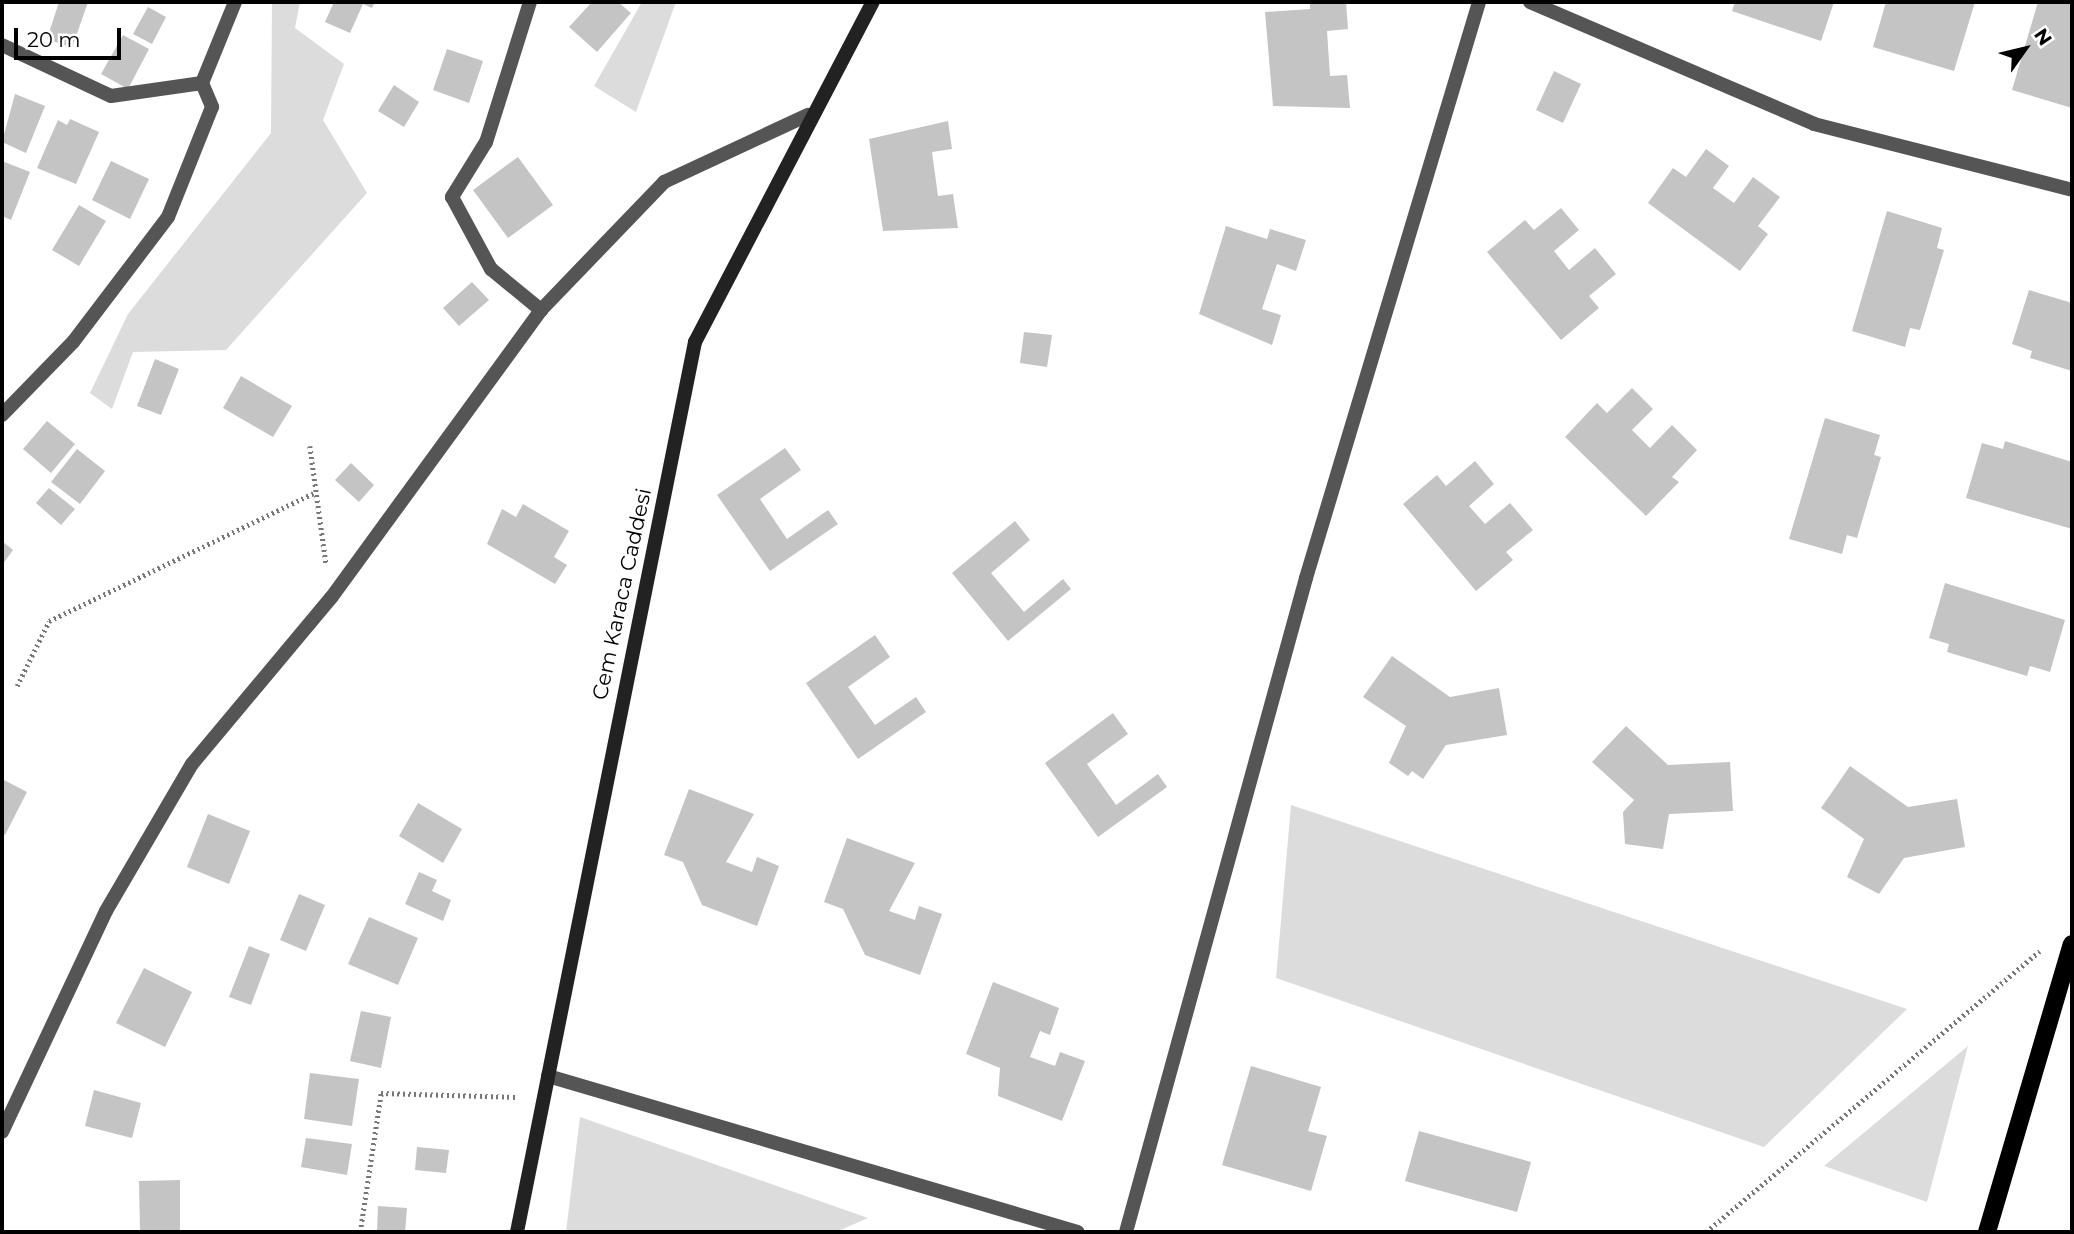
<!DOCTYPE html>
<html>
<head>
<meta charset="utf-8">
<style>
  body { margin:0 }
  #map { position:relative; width:2074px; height:1234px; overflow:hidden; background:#fff; font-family:Montserrat,sans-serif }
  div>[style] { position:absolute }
  .green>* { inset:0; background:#dcdcdc }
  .building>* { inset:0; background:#c4c4c4 }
  .path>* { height:4.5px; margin-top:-2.25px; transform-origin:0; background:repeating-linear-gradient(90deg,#777 0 2px,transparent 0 5.5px) }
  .lane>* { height:14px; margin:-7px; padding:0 7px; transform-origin:7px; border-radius:7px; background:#555 }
  .street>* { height:14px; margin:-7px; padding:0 7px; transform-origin:7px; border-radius:7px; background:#555 }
  .secondary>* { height:14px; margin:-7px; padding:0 7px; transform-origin:7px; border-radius:7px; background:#222 }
  .primary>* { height:18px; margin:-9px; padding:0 9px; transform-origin:9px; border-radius:9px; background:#000 }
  span { translate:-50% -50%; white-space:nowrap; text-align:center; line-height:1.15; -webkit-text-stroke:6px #fff; paint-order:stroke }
  .street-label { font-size:21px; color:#000 }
  .frame { position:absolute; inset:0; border:4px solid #000; pointer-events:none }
  .north { position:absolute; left:1990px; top:14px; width:70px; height:70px; -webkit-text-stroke:5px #fff; paint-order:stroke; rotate:56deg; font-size:19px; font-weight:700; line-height:28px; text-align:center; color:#000 }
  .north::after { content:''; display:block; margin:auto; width:24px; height:32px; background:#000; clip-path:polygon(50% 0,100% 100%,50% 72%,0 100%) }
  .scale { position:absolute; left:14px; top:28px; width:107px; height:32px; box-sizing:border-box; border:4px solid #000; border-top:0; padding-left:9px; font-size:21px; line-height:24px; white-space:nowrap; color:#000; -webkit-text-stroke:5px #fff; paint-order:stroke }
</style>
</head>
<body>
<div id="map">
  <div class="green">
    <i style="clip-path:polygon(272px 2px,300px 2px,295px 28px,344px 64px,323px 120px,367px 193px,226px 350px,133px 352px,112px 409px,90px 393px,128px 314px,271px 133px)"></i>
    <i style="clip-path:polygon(642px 2px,676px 2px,636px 112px,594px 86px)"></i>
    <i style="clip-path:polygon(1291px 805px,1907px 1009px,1764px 1147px,1276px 978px)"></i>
    <i style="clip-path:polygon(1968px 1046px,1927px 1202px,1824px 1166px)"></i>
    <i style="clip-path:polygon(580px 1117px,868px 1218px,836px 1232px,566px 1232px)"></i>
  </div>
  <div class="building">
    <i style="clip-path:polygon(59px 2px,88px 2px,72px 48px,47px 39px)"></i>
    <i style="clip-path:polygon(334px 2px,375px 2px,372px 8px,363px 4px,350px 33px,325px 22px)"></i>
    <i style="clip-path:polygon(592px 2px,618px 2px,631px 13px,597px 52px,569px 27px)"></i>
    <i style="clip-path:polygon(1310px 2px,1346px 2px,1348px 29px,1327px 31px,1330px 76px,1347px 75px,1350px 108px,1273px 106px,1265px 12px,1310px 9px)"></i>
    <i style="clip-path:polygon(1735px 2px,1834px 2px,1821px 41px,1732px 11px)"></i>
    <i style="clip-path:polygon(1886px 2px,1975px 2px,1954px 71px,1873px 47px)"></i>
    <i style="clip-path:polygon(2038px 2px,2072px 2px,2072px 108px,2012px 90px)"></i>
    <i style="clip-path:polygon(148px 7px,166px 17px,152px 44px,133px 34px)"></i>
    <i style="clip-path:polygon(123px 35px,149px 49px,128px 89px,101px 74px)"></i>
    <i style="clip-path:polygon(447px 49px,483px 61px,469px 103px,433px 90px)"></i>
    <i style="clip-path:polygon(1554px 71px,1581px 84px,1563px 123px,1536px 110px)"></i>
    <i style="clip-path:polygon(394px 85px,419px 102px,404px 127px,378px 111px)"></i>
    <i style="clip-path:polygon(15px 94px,45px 106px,26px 153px,2px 142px)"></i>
    <i style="clip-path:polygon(70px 119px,99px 132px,76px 184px,37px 168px,58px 120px,67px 125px)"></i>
    <i style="clip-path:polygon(948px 121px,952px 149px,932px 152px,938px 196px,953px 194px,958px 228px,883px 231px,869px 139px)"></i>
    <i style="clip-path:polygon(1706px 149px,1729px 166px,1713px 188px,1734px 203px,1753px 177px,1780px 197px,1758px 226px,1768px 234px,1740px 271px,1648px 203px,1673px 168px,1686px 177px)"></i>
    <i style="clip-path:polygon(518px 157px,553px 205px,508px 238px,473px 190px)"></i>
    <i style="clip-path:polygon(2px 161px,30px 172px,11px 220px,2px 216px)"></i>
    <i style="clip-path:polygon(111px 161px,149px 179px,130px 219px,92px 200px)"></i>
    <i style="clip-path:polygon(79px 205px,106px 221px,79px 266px,52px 250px)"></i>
    <i style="clip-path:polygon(1561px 208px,1579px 230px,1554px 251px,1569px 270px,1595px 248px,1616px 274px,1589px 296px,1599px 308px,1561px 340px,1487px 252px,1525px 220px,1534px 230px)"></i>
    <i style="clip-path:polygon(1887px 211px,1942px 228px,1937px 248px,1944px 250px,1920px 330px,1910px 328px,1905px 347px,1852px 331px)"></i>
    <i style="clip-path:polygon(1226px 226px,1267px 239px,1270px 229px,1306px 240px,1296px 271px,1277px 264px,1262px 309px,1281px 315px,1272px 345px,1199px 314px)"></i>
    <i style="clip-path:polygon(472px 282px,489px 300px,459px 326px,443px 308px)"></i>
    <i style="clip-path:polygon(2029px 290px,2072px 303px,2072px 371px,2030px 358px,2032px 351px,2012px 344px)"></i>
    <i style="clip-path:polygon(1024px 332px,1052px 335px,1047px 367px,1020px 363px)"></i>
    <i style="clip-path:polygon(155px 359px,179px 369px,161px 415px,137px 406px)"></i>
    <i style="clip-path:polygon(241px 376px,292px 406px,273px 437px,223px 408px)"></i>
    <i style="clip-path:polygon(1632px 388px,1653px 409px,1632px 430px,1650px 448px,1672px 425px,1697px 450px,1672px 477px,1679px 482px,1646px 516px,1565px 437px,1597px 403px,1607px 413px)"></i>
    <i style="clip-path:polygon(1825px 418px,1880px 435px,1874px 455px,1881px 457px,1857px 538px,1847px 535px,1842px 554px,1789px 539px)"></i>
    <i style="clip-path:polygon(47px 421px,75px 444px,51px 473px,23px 449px)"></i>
    <i style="clip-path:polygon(2005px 441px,2072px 462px,2072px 529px,1966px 498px,1982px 443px,2003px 449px)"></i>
    <i style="clip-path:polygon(785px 448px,801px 470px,760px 499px,787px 539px,828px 510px,838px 524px,770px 571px,717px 495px)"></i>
    <i style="clip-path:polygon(77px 449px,105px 471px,80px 504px,51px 482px)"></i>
    <i style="clip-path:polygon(1475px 461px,1494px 484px,1469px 506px,1485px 524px,1510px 503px,1533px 530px,1506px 552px,1513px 560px,1476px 591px,1403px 504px,1437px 475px,1446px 486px)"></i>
    <i style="clip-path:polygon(351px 463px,374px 485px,359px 502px,335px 480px)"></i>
    <i style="clip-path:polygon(49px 488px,75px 509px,61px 525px,36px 503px)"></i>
    <i style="clip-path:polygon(523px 504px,569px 531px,554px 557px,567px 565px,555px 584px,487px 544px,502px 509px,516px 517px)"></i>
    <i style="clip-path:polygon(1015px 521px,1030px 540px,991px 573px,1024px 612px,1063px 579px,1071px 589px,1008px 641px,952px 573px)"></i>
    <i style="clip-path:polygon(2px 541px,13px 550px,2px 565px)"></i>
    <i style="clip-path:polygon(1945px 583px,2065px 620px,2050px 672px,2030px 666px,2027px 676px,1947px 652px,1949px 644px,1929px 638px)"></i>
    <i style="clip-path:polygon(875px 635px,890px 657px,848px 687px,875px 725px,916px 697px,926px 712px,858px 759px,806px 683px)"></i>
    <i style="clip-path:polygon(1392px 656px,1450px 697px,1499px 688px,1507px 735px,1446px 745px,1423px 779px,1412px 771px,1408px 776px,1389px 763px,1406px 726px,1363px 697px)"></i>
    <i style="clip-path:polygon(1113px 713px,1128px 734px,1087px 764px,1116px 805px,1158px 774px,1167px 787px,1098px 837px,1045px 763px)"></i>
    <i style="clip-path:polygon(1626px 726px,1668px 765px,1730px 762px,1733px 811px,1669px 814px,1663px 849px,1625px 844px,1623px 812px,1634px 800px,1592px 762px)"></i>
    <i style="clip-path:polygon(1850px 766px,1908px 807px,1957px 799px,1965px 847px,1904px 858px,1879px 894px,1847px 877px,1864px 839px,1821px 808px)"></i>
    <i style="clip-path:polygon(2px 779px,27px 792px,5px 835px,2px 834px)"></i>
    <i style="clip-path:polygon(689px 789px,754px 814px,726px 862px,752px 872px,757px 857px,779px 866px,757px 926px,702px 905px,683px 862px,664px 855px)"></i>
    <i style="clip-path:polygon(418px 803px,462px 829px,443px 863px,399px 836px)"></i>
    <i style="clip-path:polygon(208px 814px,250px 831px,229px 884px,187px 867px)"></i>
    <i style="clip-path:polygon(847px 838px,915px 863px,889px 911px,915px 920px,919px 906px,942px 914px,920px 975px,865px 955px,843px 909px,824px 902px)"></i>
    <i style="clip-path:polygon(419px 872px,437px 880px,432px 891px,451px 900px,443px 921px,405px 904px)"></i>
    <i style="clip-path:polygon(299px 894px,325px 905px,306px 951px,280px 940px)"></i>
    <i style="clip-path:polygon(369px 917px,418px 938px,398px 985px,348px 964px)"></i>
    <i style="clip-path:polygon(249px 946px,270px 954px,251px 1005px,229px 997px)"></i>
    <i style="clip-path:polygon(144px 968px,192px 992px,165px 1047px,116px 1023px)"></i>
    <i style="clip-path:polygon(993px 982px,1059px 1008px,1050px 1035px,1040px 1031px,1030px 1057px,1055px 1066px,1060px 1052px,1085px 1061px,1062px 1121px,998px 1096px,1000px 1068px,966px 1054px)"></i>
    <i style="clip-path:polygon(361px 1011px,391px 1017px,381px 1068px,350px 1061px)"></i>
    <i style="clip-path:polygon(1251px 1066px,1321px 1087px,1308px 1131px,1327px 1136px,1311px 1191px,1222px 1165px)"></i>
    <i style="clip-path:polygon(310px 1073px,359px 1079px,352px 1126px,304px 1119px)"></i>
    <i style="clip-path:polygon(94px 1090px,141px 1103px,132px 1138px,85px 1126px)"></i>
    <i style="clip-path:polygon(1419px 1131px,1531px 1162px,1517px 1212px,1405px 1181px)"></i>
    <i style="clip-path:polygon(306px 1138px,352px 1144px,347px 1175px,301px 1167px)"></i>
    <i style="clip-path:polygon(417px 1147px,449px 1150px,446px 1173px,415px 1170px)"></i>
    <i style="clip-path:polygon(180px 1180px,180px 1232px,140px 1232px,139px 1181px)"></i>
    <i style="clip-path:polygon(378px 1206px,407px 1208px,405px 1232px,377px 1232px)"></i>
  </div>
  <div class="path">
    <i style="left:310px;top:446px;width:118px;rotate:82.2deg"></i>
    <i style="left:17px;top:686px;width:72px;rotate:-63.8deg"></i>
    <i style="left:49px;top:621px;width:297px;rotate:-25.8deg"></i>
    <i style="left:360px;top:1232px;width:141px;rotate:-81.4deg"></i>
    <i style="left:381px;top:1093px;width:137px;rotate:1.7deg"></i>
    <i style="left:1706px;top:1232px;width:436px;rotate:-40.1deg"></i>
  </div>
  <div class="lane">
    <i style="left:202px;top:83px;width:87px;rotate:-67.8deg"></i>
  </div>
  <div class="street">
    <i style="left:530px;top:2px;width:147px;rotate:107.4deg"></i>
    <i style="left:486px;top:142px;width:65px;rotate:121.7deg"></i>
    <i style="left:452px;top:197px;width:82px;rotate:61.6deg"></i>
    <i style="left:491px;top:269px;width:65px;rotate:39.4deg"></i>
    <i style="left:1530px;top:2px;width:309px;rotate:23.2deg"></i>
    <i style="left:1814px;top:124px;width:266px;rotate:14.3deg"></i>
    <i style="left:2px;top:45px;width:120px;rotate:25.1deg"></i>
    <i style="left:111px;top:96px;width:92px;rotate:-8.1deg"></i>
    <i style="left:202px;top:83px;width:26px;rotate:67deg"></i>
    <i style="left:212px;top:107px;width:118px;rotate:111.8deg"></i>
    <i style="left:168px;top:217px;width:157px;rotate:127.2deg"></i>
    <i style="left:73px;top:342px;width:102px;rotate:134.2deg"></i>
    <i style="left:548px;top:1076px;width:552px;rotate:16.4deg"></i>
    <i style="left:2px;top:1132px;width:244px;rotate:-64.8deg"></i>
    <i style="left:106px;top:911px;width:170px;rotate:-59.7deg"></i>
    <i style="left:192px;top:764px;width:217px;rotate:-50.1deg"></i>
    <i style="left:331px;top:598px;width:356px;rotate:-53.9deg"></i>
    <i style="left:541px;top:310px;width:178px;rotate:-46.1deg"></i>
    <i style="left:664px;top:182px;width:159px;rotate:-25deg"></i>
    <i style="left:1126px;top:1232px;width:678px;rotate:-74.61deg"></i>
    <i style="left:1306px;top:578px;width:601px;rotate:-73.28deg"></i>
  </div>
  <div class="secondary">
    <i style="left:517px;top:1232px;width:908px;rotate:-78.69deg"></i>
    <i style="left:695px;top:342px;width:384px;rotate:-62.4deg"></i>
  </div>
  <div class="primary">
    <i style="left:1987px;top:1232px;width:300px;rotate:-73.6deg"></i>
  </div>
  <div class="street-label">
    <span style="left:622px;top:594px;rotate:-78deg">Cem Karaca Caddesi</span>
  </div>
  <div class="frame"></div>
  <div class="north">N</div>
  <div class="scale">20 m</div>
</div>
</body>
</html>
